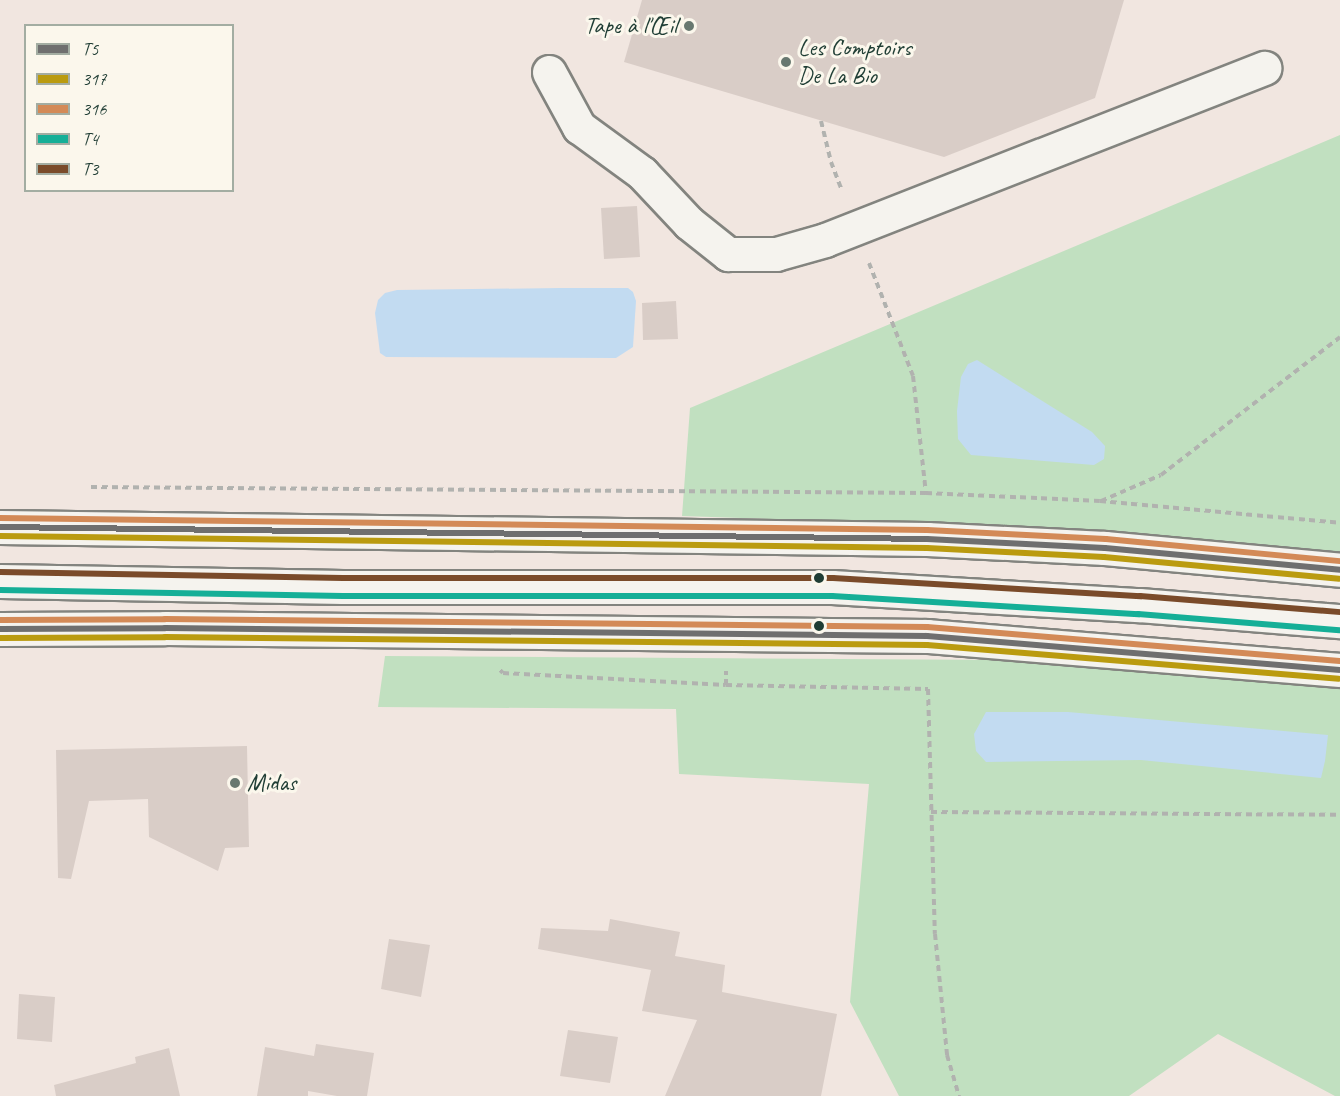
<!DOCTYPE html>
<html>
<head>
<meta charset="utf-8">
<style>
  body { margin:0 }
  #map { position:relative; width:1340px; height:1096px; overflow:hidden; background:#f1e6e0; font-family:Caveat,sans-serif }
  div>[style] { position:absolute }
  .green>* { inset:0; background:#c1e0c0 }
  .water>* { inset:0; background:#c2dbf1 }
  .building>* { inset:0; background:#d9cdc7 }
  .path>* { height:4px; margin-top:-2px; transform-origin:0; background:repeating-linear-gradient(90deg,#b1b2af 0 6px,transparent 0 10.5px) }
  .roads { filter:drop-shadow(2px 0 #83847f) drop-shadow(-2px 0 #83847f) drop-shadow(0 2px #83847f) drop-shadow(0 -2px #83847f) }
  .minor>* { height:33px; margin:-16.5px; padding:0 16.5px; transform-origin:16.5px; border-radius:16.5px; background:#f5f3ee }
  .major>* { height:33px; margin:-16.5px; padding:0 16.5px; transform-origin:16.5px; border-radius:16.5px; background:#f5f3ee }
  .bus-1>* { height:6px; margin:-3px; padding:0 3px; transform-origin:3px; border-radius:3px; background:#6f6f6f }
  .bus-2>* { height:6px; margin:-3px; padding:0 3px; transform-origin:3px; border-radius:3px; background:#ba9b10 }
  .bus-3>* { height:6px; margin:-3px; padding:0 3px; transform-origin:3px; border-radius:3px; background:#d38a57 }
  .bus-4>* { height:6px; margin:-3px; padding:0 3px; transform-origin:3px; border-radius:3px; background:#15af97 }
  .bus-5>* { height:6px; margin:-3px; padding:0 3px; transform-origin:3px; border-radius:3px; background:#7a4b2a }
  .dots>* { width:16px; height:16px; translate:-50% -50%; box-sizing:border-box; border:3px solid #fbf7ec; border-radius:50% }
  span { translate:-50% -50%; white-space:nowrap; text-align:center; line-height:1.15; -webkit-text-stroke:6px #fbf7ec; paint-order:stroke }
  .poi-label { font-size:24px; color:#1f3d34 }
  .right { translate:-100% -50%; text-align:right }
  .left { translate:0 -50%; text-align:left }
  .legend { position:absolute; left:24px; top:24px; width:210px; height:168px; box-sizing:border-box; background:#fbf7ec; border:2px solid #a3ada2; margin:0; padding:8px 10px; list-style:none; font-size:18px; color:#1f3d34 }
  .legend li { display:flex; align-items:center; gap:12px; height:30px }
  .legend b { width:30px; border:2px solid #a3ada2 }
</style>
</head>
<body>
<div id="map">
  <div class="green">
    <i style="clip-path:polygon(1340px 135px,1340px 554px,1013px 527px,682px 516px,690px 408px)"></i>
    <i style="clip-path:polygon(385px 656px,1002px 660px,1340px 689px,1340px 1096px,1335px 1096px,1218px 1034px,1129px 1096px,899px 1096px,850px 1002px,869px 784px,679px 774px,676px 709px,378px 707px)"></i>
  </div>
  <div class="water">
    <i style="clip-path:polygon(560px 288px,628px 288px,633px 292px,636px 301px,633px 347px,616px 358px,386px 357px,380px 353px,375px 313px,378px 300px,385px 293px,397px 290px)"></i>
    <i style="clip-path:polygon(977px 360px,1092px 432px,1105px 446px,1104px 459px,1094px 465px,971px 455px,958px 439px,957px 411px,961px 377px,968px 364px)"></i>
    <i style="clip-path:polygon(986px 712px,1068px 712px,1328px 735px,1325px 761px,1321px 778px,1141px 760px,986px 762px,976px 751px,974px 734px)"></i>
  </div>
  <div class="building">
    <i style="clip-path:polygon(642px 0,1124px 0,1095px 98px,944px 157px,624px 62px)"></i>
    <i style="clip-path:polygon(637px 206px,640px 257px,604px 259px,601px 208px)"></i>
    <i style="clip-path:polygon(676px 301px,678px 339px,643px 340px,642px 303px)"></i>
    <i style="clip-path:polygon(247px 746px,249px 847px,225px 848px,218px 871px,149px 837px,148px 799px,89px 801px,71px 879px,58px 878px,56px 750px)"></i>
    <i style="clip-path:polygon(610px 919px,680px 932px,675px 956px,725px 965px,722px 992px,837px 1014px,821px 1096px,665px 1096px,697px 1020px,642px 1011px,651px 970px,538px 949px,541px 928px,608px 931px)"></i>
    <i style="clip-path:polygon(389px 939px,430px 945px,421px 997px,381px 989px)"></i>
    <i style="clip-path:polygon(19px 994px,55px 997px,52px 1042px,17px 1039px)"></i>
    <i style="clip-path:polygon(568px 1030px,618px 1037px,610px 1083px,560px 1076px)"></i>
    <i style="clip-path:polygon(316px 1044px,374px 1053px,367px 1096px,337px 1096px,308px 1091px,308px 1096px,257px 1096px,265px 1047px,314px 1056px)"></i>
    <i style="clip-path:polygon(169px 1048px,180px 1096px,56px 1096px,54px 1085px,136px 1063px,135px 1057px)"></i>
  </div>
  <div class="path">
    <i style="left:821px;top:121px;width:42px;rotate:76.3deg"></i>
    <i style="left:831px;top:162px;width:31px;rotate:69deg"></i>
    <i style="left:869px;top:263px;width:121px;rotate:68.7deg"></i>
    <i style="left:913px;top:376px;width:118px;rotate:83.7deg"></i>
    <i style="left:91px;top:487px;width:835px;rotate:0.41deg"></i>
    <i style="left:926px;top:493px;width:174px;rotate:2.6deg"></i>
    <i style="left:1100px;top:501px;width:241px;rotate:5.2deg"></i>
    <i style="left:1101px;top:501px;width:65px;rotate:-23.4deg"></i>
    <i style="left:1161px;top:475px;width:226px;rotate:-37.6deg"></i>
    <i style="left:500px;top:670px;width:4px;rotate:45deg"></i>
    <i style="left:503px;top:673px;width:223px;rotate:3.1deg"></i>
    <i style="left:726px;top:685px;width:202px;rotate:1.1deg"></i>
    <i style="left:928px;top:689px;width:245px;rotate:88.4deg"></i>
    <i style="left:935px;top:934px;width:122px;rotate:84.3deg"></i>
    <i style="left:947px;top:1055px;width:43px;rotate:73.7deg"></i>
    <i style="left:726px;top:685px;width:14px;rotate:-90deg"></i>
    <i style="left:931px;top:812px;width:409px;rotate:0.4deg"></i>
  </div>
  <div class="roads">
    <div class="minor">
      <i style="left:549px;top:72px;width:63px;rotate:61.4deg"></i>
      <i style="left:579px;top:127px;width:78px;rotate:36.1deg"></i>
      <i style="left:642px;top:173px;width:69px;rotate:46.8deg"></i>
      <i style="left:689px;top:223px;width:50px;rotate:38.5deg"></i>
      <i style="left:728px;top:254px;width:48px"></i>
      <i style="left:776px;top:254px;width:51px;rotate:-15.9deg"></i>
      <i style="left:825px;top:240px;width:472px;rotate:-21.4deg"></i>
      <i style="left:0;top:581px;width:343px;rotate:1deg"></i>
      <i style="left:343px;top:587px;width:489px"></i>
      <i style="left:832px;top:587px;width:308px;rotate:3.4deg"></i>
      <i style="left:1139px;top:605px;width:202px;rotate:4.6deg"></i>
    </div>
    <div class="major">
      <i style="left:0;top:527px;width:927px;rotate:0.74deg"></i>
      <i style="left:927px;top:539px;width:178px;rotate:2.9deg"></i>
      <i style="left:1105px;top:548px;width:236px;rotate:5.3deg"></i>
      <i style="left:0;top:629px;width:165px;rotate:-0.3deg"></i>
      <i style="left:165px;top:628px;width:762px;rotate:0.6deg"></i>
      <i style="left:927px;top:636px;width:414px;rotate:4.7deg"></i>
    </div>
  </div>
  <div class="bus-1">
    <i style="left:0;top:527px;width:927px;rotate:0.74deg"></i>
    <i style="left:927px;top:539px;width:178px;rotate:2.9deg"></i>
    <i style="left:1105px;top:548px;width:236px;rotate:5.3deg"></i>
    <i style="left:0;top:629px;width:165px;rotate:-0.3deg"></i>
    <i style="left:165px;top:628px;width:762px;rotate:0.6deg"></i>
    <i style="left:927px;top:636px;width:414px;rotate:4.7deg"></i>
  </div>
  <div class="bus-2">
    <i style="left:0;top:536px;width:927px;rotate:0.74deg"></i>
    <i style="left:927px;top:548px;width:177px;rotate:2.9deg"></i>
    <i style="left:1104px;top:557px;width:236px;rotate:5.3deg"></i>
    <i style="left:0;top:638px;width:165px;rotate:-0.3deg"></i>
    <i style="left:165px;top:637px;width:762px;rotate:0.6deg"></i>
    <i style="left:927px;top:645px;width:413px;rotate:4.7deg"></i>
  </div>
  <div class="bus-3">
    <i style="left:0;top:518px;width:927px;rotate:0.74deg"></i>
    <i style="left:927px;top:530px;width:179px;rotate:2.9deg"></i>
    <i style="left:1106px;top:539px;width:235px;rotate:5.4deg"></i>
    <i style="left:0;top:620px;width:165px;rotate:-0.3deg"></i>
    <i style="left:165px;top:619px;width:762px;rotate:0.6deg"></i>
    <i style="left:927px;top:627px;width:414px;rotate:4.7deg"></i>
  </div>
  <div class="bus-4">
    <i style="left:0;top:590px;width:343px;rotate:1deg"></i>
    <i style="left:343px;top:596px;width:489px"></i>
    <i style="left:832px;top:596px;width:307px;rotate:3.4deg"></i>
    <i style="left:1138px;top:614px;width:202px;rotate:4.6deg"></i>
  </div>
  <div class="bus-5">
    <i style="left:0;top:572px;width:343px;rotate:1deg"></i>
    <i style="left:343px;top:578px;width:490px"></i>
    <i style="left:833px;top:578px;width:308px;rotate:3.4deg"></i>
    <i style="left:1140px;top:596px;width:201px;rotate:4.6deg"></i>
  </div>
  <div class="dots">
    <i style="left:689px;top:26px;background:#687870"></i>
    <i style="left:786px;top:62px;background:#687870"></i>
    <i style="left:819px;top:578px;background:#1f3d34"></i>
    <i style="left:819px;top:626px;background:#1f3d34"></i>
    <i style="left:235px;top:783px;background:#687870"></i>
  </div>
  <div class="poi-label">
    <span class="right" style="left:677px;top:26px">Tape à l'Œil</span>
    <span class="left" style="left:798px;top:62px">Les Comptoirs<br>De La Bio</span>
    <span class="left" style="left:247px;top:783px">Midas</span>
  </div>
  <ul class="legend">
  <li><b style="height:8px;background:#6f6f6f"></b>T5</li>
  <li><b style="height:8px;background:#ba9b10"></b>317</li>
  <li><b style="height:8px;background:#d38a57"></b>316</li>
  <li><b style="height:8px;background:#15af97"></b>T4</li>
  <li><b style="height:8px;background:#7a4b2a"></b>T3</li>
  </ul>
</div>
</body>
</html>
